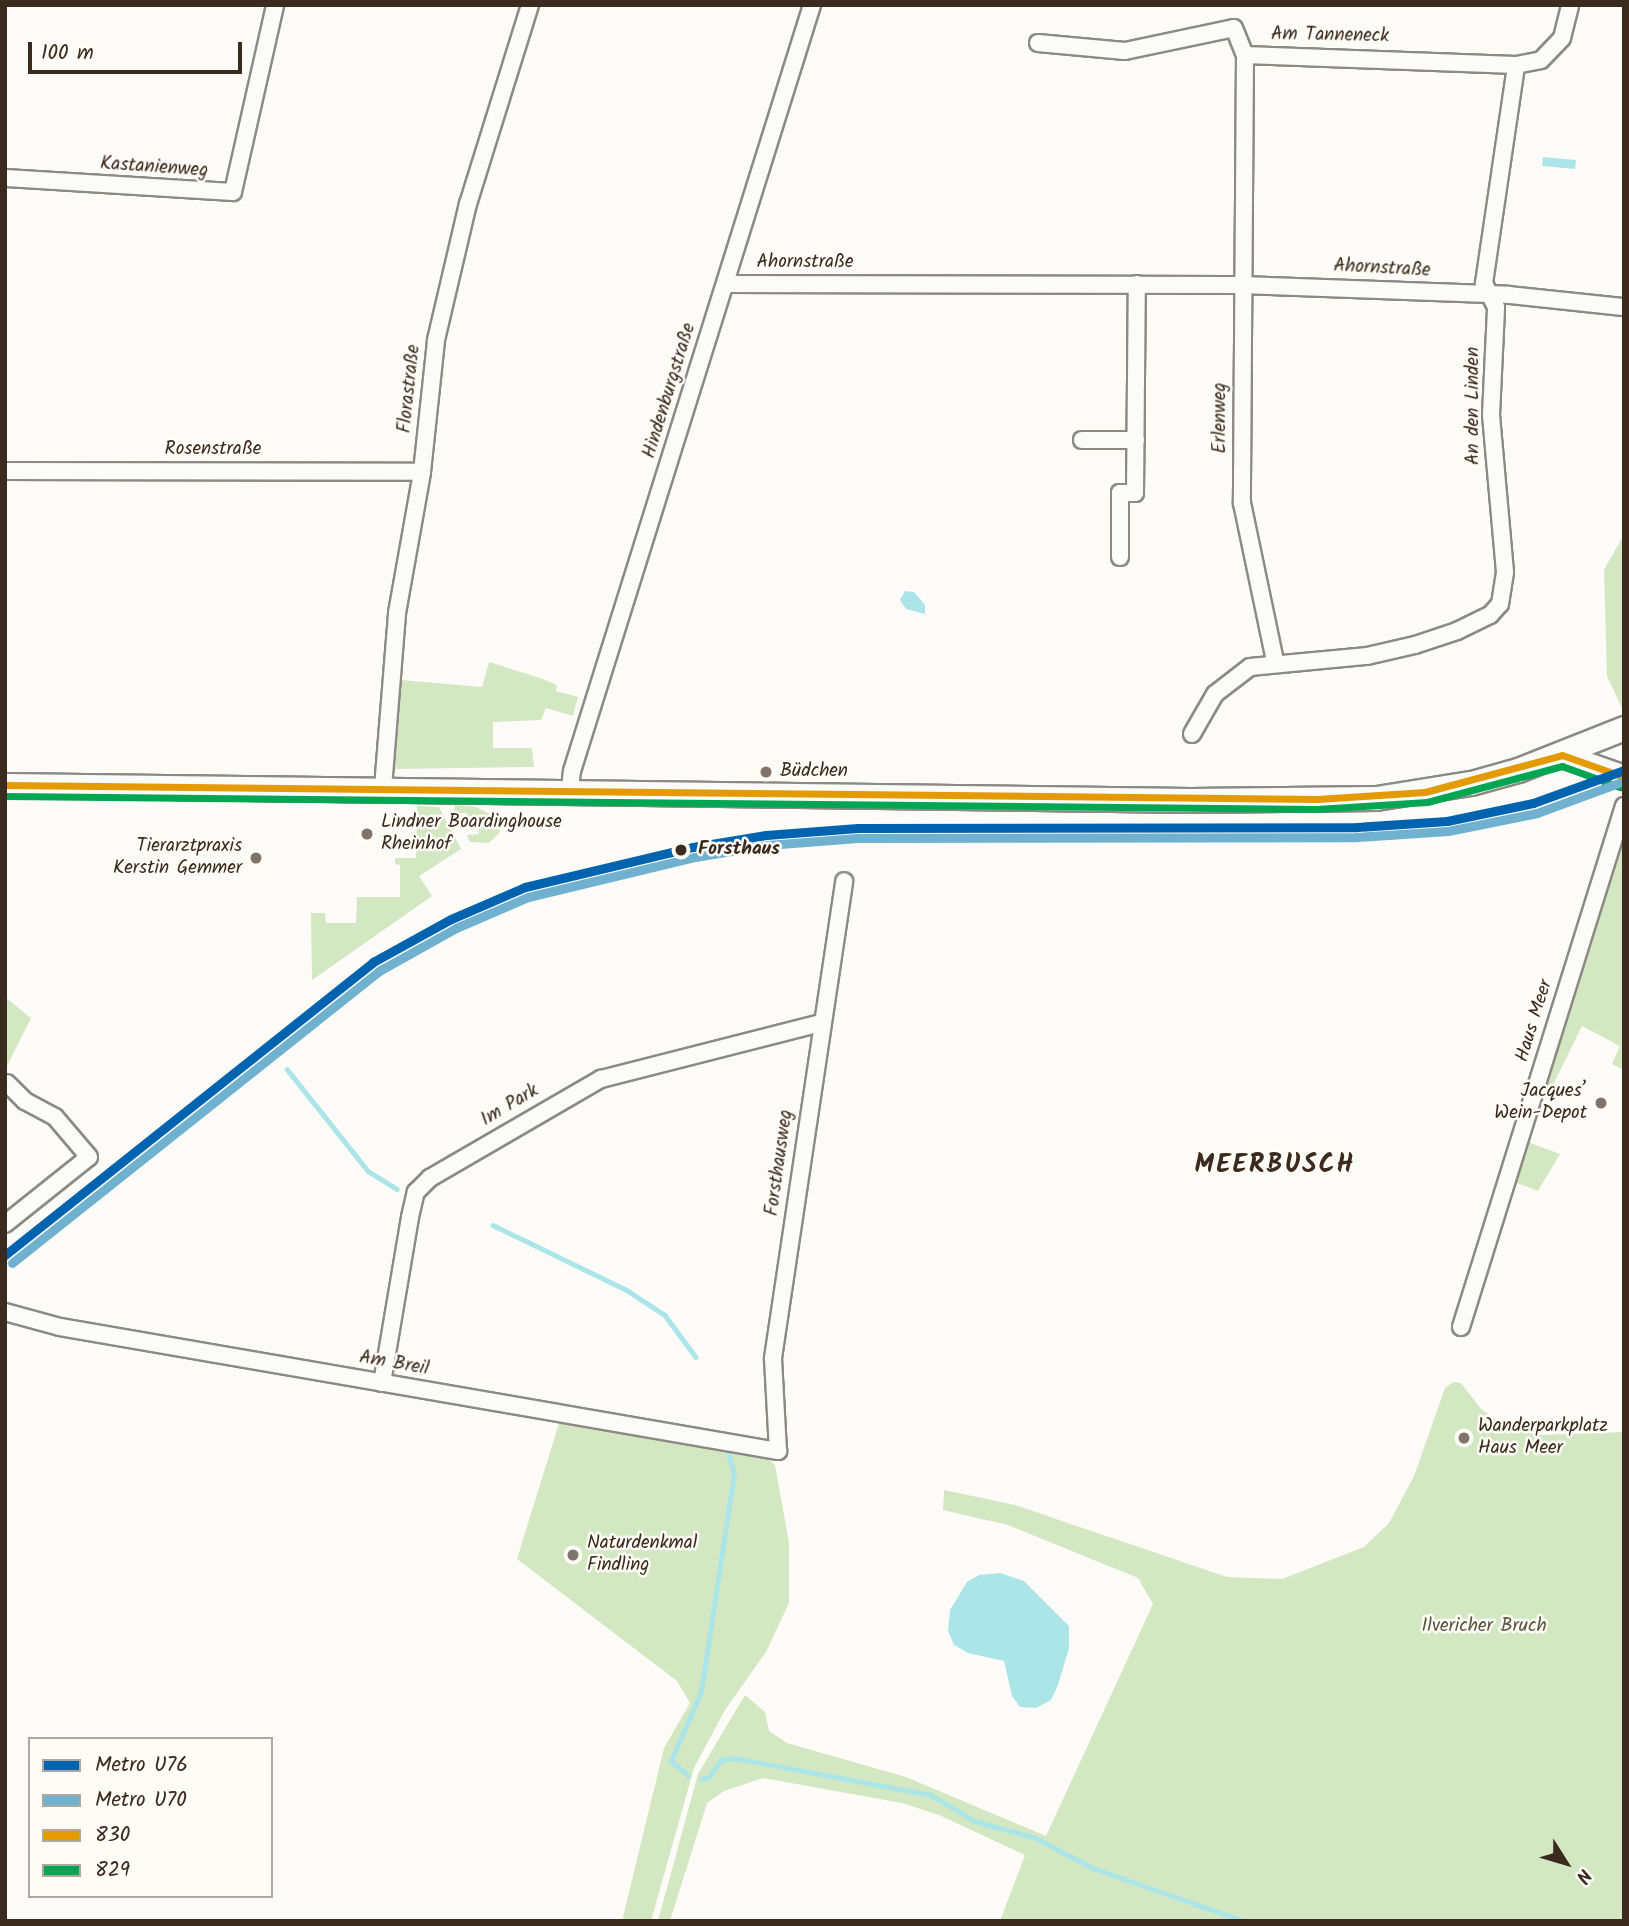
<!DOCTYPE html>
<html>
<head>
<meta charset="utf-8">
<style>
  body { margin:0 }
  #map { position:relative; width:1629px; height:1926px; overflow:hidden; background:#fcfbf8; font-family:Kalam,sans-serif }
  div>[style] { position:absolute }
  .green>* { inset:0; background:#d3e8c2 }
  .water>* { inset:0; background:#ace5e8 }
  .stream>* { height:4.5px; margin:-2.25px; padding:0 2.25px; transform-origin:2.25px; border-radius:2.25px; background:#ace5e8 }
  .roads { filter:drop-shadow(2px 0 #8d8985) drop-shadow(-2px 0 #8d8985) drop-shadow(0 2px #8d8985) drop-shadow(0 -2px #8d8985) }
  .street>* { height:16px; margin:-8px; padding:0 8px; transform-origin:8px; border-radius:8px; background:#fbfbf9 }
  .secondary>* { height:23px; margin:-11.5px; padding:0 11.5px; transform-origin:11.5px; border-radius:11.5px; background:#fbfbf9 }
  .bus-1>* { height:7px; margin:-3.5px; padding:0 3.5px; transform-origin:3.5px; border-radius:3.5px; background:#e49a03 }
  .bus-2>* { height:7px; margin:-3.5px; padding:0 3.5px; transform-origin:3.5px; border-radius:3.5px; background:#00a651 }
  .metro-1>* { height:9px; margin:-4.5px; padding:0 4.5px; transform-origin:4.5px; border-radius:4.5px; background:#0063af }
  .metro-2>* { height:9px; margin:-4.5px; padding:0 4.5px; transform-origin:4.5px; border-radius:4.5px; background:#70b1d0 }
  .dots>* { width:19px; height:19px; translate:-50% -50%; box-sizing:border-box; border:4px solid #fdfcf7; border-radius:50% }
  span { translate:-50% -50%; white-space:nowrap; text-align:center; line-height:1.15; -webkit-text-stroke:5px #fdfcf7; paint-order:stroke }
  .street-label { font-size:19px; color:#3b2a1e }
  .poi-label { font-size:19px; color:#3b2a1e }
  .left { translate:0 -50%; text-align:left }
  .right { translate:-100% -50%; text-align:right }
  .stop-label { font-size:19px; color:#3b2a1e; font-weight:700 }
  .park-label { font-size:19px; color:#58563c }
  .district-label { font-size:26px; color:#3b2a1e; font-weight:700; letter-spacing:2px }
  .frame { position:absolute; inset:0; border:7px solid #3b2a1e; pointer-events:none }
  .legend { position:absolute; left:28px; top:1737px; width:245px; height:161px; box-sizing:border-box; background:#fdfcf7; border:2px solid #afa8a0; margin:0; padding:9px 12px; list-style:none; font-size:21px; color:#3b2a1e }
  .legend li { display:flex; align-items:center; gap:14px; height:35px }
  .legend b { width:35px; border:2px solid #afa8a0 }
  .north { position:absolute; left:1531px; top:1828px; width:70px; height:70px; -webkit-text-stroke:5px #fdfcf7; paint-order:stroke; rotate:127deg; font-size:19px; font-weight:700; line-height:28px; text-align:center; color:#3b2a1e }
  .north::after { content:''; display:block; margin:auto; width:24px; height:32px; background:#3b2a1e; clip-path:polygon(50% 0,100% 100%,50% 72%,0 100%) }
  .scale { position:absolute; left:28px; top:42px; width:214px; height:32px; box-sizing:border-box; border:4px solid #3b2a1e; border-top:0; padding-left:9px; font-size:21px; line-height:24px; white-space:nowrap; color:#3b2a1e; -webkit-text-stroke:5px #fdfcf7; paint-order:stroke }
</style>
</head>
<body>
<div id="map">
  <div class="green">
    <i style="clip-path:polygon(1624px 534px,1624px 707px,1622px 708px,1607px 676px,1604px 570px)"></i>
    <i style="clip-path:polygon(489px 662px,540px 678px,557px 685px,556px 691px,578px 697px,573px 716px,546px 708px,541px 720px,493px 722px,493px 748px,532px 748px,534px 767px,394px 769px,401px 680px,482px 687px)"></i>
    <i style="clip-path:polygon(455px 805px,476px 807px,496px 817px,500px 832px,489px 843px,470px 842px,467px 835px,479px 834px,479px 828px,466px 813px,454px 813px)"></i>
    <i style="clip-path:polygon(417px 806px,439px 807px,461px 849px,419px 876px,432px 896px,312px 980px,311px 913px,325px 913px,326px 923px,356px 923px,357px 897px,400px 897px,400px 865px,395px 864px,395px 858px,416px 858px)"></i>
    <i style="clip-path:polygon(1624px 819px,1624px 1070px,1612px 1064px,1620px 1046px,1582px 1026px,1547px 1097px,1536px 1095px)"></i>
    <i style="clip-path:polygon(5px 997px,31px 1018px,5px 1070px)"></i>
    <i style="clip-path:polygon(1525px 1141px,1560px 1154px,1538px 1191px,1512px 1181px)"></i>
    <i style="clip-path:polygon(1453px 1382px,1461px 1383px,1481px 1409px,1509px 1429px,1537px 1435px,1624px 1432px,1624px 1921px,1000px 1921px,1025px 1855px,939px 1815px,902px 1803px,763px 1778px,724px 1791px,707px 1803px,670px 1921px,658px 1921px,698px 1774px,745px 1695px,765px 1712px,769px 1731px,787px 1743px,906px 1777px,1046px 1836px,1153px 1604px,1138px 1578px,1008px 1525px,943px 1510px,944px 1490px,1015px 1505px,1227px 1577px,1282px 1579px,1364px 1547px,1389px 1523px,1414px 1476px,1445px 1388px)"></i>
    <i style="clip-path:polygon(560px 1420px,763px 1454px,775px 1465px,789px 1543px,789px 1603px,766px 1652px,725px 1710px,694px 1768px,651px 1921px,622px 1921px,664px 1748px,690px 1703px,677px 1681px,517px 1559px)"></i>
  </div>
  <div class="water">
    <i style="clip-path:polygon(1543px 157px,1576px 160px,1575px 169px,1542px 166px)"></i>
    <i style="clip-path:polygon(905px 591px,914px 592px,925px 605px,925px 614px,906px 609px,900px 600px)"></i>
    <i style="clip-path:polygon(1000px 1573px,1024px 1581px,1069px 1626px,1069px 1648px,1058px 1685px,1051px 1700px,1036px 1708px,1020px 1707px,1012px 1696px,1004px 1661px,968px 1653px,954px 1645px,948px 1631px,950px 1610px,967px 1582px,979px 1575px)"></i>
  </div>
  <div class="stream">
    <i style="left:287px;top:1069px;width:130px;rotate:51.5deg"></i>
    <i style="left:368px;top:1171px;width:34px;rotate:32deg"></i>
    <i style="left:493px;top:1225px;width:147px;rotate:25.9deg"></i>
    <i style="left:625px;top:1289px;width:48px;rotate:33deg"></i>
    <i style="left:665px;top:1315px;width:52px;rotate:53.6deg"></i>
    <i style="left:688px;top:1776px;width:23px;rotate:-139deg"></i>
    <i style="left:671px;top:1761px;width:75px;rotate:-66.5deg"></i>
    <i style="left:701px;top:1692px;width:220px;rotate:-81.4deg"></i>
    <i style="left:734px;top:1474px;width:19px;rotate:-106deg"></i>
    <i style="left:701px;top:1779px;width:8px;rotate:-14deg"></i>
    <i style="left:709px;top:1777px;width:21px;rotate:-55deg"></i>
    <i style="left:721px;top:1760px;width:14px;rotate:-8deg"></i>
    <i style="left:735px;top:1758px;width:199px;rotate:10.7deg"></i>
    <i style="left:931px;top:1795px;width:51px;rotate:30.6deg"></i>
    <i style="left:975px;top:1821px;width:63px;rotate:15.6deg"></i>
    <i style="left:1036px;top:1838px;width:64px;rotate:27.8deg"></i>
    <i style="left:1093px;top:1868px;width:160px;rotate:19.3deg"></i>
  </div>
  <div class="roads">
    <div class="street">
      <i style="left:1038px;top:43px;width:87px;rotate:5.3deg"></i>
      <i style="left:1125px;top:51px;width:111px;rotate:-11.9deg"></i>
      <i style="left:1234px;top:28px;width:29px;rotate:68deg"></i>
      <i style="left:1245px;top:55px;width:271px;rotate:2.1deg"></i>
      <i style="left:1245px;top:55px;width:448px;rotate:90.4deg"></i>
      <i style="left:1242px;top:503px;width:161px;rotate:78.2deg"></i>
      <i style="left:5px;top:178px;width:228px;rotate:3.5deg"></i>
      <i style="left:233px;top:192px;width:192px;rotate:-77.3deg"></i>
      <i style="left:725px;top:284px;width:517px;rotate:0.11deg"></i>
      <i style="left:1242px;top:285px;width:267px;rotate:2.1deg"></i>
      <i style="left:1509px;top:295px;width:116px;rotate:6deg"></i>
      <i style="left:1082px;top:440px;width:54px"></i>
      <i style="left:5px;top:471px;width:417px;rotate:0.1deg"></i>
      <i style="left:1120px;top:557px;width:64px;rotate:-90deg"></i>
      <i style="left:1120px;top:493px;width:15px"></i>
      <i style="left:1135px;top:493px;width:209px;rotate:-89.5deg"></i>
      <i style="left:1192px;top:734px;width:46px;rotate:-60.1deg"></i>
      <i style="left:1215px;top:694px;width:44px;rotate:-37.6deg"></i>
      <i style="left:1250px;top:667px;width:118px;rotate:-5.4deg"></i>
      <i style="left:1367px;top:656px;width:49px;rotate:-12.9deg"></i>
      <i style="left:1415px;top:645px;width:44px;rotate:-18.4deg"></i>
      <i style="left:1457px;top:631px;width:37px;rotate:-26deg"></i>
      <i style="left:1490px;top:615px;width:15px;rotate:-48deg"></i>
      <i style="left:1500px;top:604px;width:32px;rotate:-81deg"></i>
      <i style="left:1505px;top:572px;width:158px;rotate:-95.1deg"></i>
      <i style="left:1491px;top:415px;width:108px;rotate:-87.3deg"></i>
      <i style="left:1496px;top:307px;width:27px;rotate:-117deg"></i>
      <i style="left:1484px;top:283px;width:220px;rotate:-81.6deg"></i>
      <i style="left:1516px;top:65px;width:25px;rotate:-11deg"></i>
      <i style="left:1541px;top:60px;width:30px;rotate:-46deg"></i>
      <i style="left:1562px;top:38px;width:34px;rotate:-76deg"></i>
      <i style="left:383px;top:788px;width:176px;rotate:-85.4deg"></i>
      <i style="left:397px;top:613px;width:143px;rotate:-79.9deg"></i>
      <i style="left:422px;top:472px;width:133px;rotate:-83.9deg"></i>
      <i style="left:436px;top:340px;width:140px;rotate:-76.8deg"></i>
      <i style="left:468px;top:204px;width:208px;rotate:-72.7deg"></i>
      <i style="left:570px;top:789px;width:18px;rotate:-84deg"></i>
      <i style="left:572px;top:771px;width:803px;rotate:-72.6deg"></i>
      <i style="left:5px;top:1224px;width:107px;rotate:-38.6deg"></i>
      <i style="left:89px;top:1157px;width:52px;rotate:-130.4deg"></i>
      <i style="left:55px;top:1117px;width:34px;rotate:-152deg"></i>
      <i style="left:25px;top:1101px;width:25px;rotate:-135deg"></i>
      <i style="left:5px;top:1312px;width:57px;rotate:15.3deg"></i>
      <i style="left:60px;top:1327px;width:729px;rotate:9.8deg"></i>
      <i style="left:778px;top:1451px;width:93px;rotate:-93.1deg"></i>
      <i style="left:773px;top:1358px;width:482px;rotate:-81.5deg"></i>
      <i style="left:1461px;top:1327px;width:546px;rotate:-72.63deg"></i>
      <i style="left:382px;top:1383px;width:168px;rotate:-80.4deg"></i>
      <i style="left:410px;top:1217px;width:26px;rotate:-77deg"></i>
      <i style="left:416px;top:1192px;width:20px;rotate:-45deg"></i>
      <i style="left:430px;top:1178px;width:198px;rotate:-30.1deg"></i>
      <i style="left:601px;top:1079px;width:227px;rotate:-14.3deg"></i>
    </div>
    <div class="secondary">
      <i style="left:1562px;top:755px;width:66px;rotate:19.5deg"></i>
      <i style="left:5px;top:785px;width:1185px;rotate:0.73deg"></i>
      <i style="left:1190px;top:800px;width:186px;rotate:-0.6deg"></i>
      <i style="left:1376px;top:798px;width:96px;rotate:-9deg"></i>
      <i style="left:1471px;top:783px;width:49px;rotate:-15.5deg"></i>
      <i style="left:1518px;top:770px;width:114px;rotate:-21.6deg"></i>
    </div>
  </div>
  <div class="bus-1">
    <i style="left:5px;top:785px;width:1312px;rotate:0.61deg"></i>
    <i style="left:1317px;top:799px;width:108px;rotate:-3.7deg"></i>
    <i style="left:1425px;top:792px;width:142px;rotate:-15.1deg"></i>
    <i style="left:1562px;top:755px;width:66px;rotate:19.5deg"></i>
  </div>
  <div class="bus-2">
    <i style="left:5px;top:796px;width:1312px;rotate:0.57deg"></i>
    <i style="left:1317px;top:809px;width:110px;rotate:-3.6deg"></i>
    <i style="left:1427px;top:802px;width:140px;rotate:-14.9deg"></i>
    <i style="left:1562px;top:766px;width:62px;rotate:19.9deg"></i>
  </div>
  <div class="metro-1">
    <i style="left:5px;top:1255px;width:470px;rotate:-38.5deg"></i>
    <i style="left:373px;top:962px;width:89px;rotate:-28.9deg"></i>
    <i style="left:451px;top:919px;width:81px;rotate:-23.4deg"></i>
    <i style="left:525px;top:887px;width:173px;rotate:-13.4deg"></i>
    <i style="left:693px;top:847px;width:74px;rotate:-9.3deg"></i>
    <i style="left:766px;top:835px;width:92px;rotate:-4.4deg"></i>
    <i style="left:858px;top:828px;width:499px;rotate:-0.1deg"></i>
    <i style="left:1357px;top:827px;width:90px;rotate:-3.8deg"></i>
    <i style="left:1447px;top:821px;width:88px;rotate:-11.8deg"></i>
    <i style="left:1533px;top:803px;width:97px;rotate:-19.9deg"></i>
  </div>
  <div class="metro-2">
    <i style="left:12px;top:1263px;width:469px;rotate:-38.5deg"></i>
    <i style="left:379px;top:971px;width:88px;rotate:-29.2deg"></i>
    <i style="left:456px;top:928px;width:78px;rotate:-23.3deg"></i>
    <i style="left:528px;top:897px;width:172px;rotate:-13.5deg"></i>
    <i style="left:695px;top:857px;width:73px;rotate:-9.5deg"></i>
    <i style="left:767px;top:845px;width:91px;rotate:-4.4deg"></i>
    <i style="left:858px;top:838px;width:499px;rotate:-0.1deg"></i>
    <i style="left:1357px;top:837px;width:91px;rotate:-3.8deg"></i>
    <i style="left:1448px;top:831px;width:91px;rotate:-11.4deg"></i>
    <i style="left:1537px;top:813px;width:93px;rotate:-20.2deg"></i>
  </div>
  <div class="dots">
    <i style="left:766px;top:772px;background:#7f736a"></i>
    <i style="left:367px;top:834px;background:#7f736a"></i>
    <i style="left:681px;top:850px;background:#3b2a1e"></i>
    <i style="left:256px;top:858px;background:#7f736a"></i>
    <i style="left:1601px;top:1103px;background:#7f736a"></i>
    <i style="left:1464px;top:1438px;background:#7f736a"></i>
    <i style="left:573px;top:1555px;background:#7f736a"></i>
  </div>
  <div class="street-label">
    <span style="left:1330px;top:36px;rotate:1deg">Am Tanneneck</span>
    <span style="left:154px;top:168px;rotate:4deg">Kastanienweg</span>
    <span style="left:805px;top:263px">Ahornstraße</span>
    <span style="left:1382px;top:269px;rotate:3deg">Ahornstraße</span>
    <span style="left:410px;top:389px;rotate:-84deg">Florastraße</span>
    <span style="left:670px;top:391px;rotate:-73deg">Hindenburgstraße</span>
    <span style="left:1474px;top:406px;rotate:-90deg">An den Linden</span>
    <span style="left:1221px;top:418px;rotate:-90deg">Erlenweg</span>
    <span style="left:213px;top:450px">Rosenstraße</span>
    <span style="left:1535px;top:1021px;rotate:-73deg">Haus Meer</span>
    <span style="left:510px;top:1106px;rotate:-31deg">Im Park</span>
    <span style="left:780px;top:1163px;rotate:-82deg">Forsthausweg</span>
    <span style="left:394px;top:1364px;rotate:10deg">Am Breil</span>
  </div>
  <div class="poi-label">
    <span class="left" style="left:780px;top:772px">Büdchen</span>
    <span class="left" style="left:381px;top:834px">Lindner Boardinghouse<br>Rheinhof</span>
    <span class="right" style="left:242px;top:858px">Tierarztpraxis<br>Kerstin Gemmer</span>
    <span class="right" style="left:1587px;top:1103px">Jacques’<br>Wein-Depot</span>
    <span class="left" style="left:1478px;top:1438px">Wanderparkplatz<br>Haus Meer</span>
    <span class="left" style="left:587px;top:1555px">Naturdenkmal<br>Findling</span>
  </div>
  <div class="stop-label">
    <span class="left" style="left:698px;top:850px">Forsthaus</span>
  </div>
  <div class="park-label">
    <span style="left:1484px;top:1627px">Ilvericher Bruch</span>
  </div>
  <div class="district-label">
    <span style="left:1275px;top:1166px">MEERBUSCH</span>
  </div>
  <div class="frame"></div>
  <ul class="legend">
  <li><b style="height:9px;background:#0063af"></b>Metro U76</li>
  <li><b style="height:9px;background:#70b1d0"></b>Metro U70</li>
  <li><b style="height:9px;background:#e49a03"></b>830</li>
  <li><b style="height:9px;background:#00a651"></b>829</li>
  </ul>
  <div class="north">N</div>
  <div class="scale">100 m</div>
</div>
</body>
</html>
